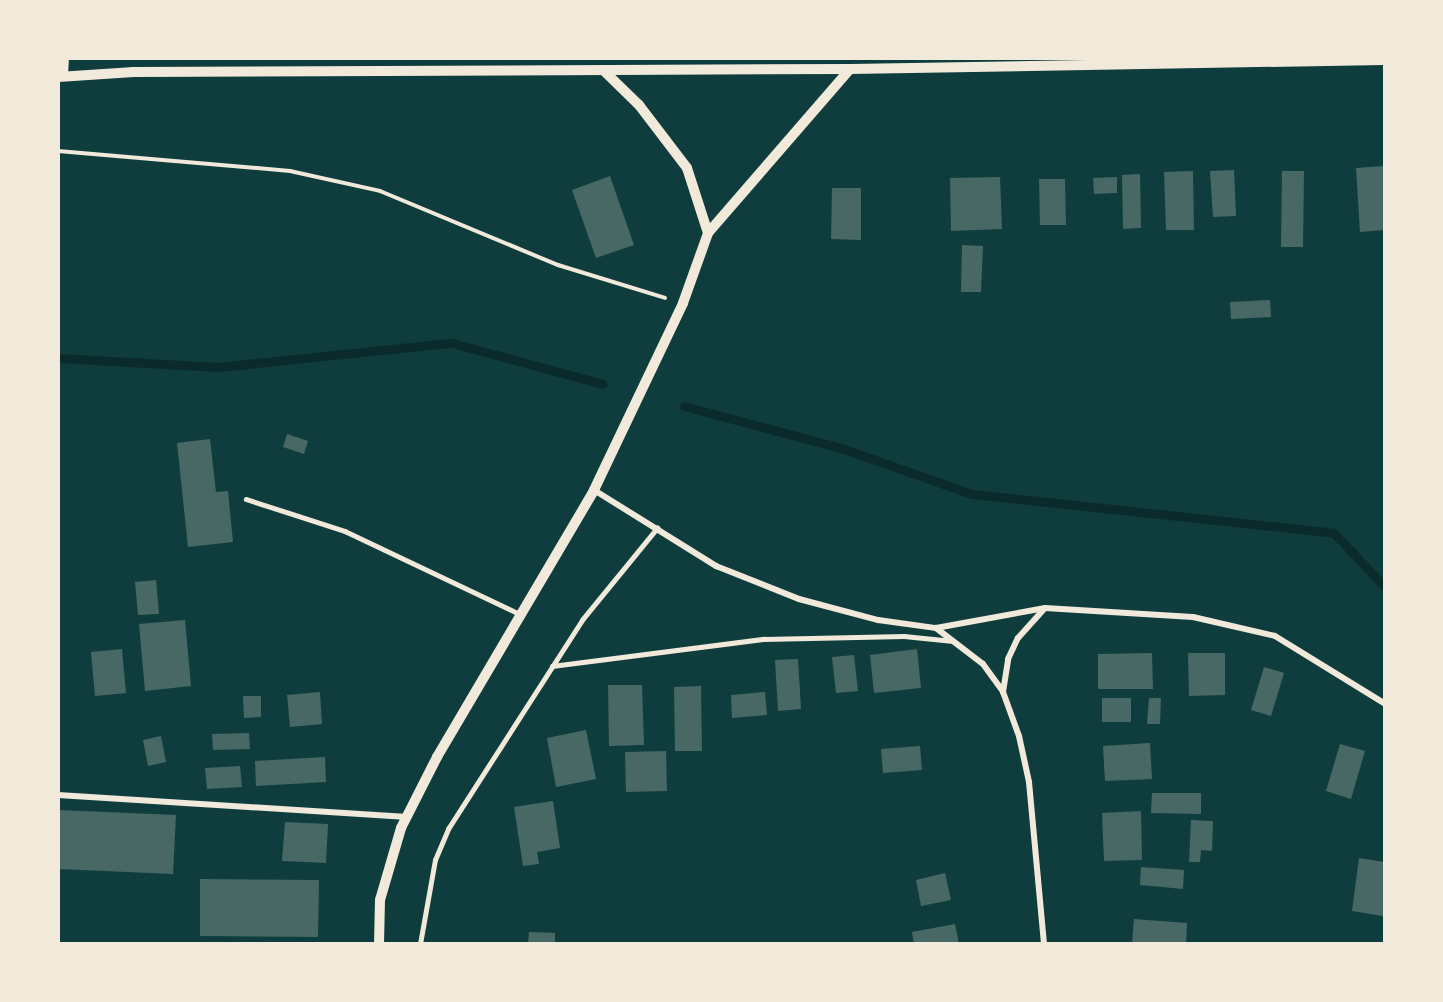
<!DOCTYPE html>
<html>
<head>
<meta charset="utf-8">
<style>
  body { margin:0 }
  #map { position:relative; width:1443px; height:1002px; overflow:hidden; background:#0f3d3e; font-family:Mulish,sans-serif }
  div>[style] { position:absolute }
  .stream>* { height:9px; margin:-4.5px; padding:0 4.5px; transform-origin:4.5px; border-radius:4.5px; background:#0a2a2b }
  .building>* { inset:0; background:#486865 }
  .path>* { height:4px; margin:-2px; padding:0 2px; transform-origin:2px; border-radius:2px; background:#f1e9da }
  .service>* { height:4.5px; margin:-2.25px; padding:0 2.25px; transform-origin:2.25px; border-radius:2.25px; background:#f1e9da }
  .minor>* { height:6px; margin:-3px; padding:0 3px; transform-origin:3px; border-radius:3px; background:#f1e9da }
  .tertiary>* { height:10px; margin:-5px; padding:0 5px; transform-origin:5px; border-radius:5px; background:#f1e9da }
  span { translate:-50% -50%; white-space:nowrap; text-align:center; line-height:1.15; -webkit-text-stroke:6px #f1e9da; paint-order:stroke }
  .frame { position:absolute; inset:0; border:60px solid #f1e9da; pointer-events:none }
</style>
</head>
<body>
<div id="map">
  <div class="stream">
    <i style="left:58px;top:358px;width:160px;rotate:3.2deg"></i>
    <i style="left:218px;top:367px;width:235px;rotate:-5.9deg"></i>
    <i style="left:452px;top:343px;width:156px;rotate:15.2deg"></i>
    <i style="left:684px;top:406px;width:166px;rotate:15deg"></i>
    <i style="left:844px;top:449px;width:136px;rotate:19.4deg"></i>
    <i style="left:972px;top:494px;width:364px;rotate:6.1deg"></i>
    <i style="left:1334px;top:533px;width:73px;rotate:46.7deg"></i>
  </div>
  <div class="building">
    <i style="clip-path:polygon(1384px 166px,1384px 230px,1360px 232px,1356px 168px)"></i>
    <i style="clip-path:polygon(1234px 170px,1236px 216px,1213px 217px,1210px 171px)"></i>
    <i style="clip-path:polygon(1193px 171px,1194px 230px,1166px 230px,1164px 172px)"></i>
    <i style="clip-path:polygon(1282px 171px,1304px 171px,1303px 247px,1281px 247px)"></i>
    <i style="clip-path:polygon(1140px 174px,1141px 228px,1123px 229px,1122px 175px)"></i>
    <i style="clip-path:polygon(610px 176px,634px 245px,596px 258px,572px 190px)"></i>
    <i style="clip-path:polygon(1000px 177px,1002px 229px,951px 231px,950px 178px)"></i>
    <i style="clip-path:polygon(1117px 177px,1117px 193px,1094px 194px,1093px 178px)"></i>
    <i style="clip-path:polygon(1039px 179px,1065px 179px,1066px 225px,1040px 225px)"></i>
    <i style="clip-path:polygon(832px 188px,861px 188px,861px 240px,831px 239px)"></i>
    <i style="clip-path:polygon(962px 245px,983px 246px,981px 292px,961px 292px)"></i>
    <i style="clip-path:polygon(1270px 300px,1271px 317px,1231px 319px,1230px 302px)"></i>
    <i style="clip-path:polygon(287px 434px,308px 441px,304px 454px,283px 447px)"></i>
    <i style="clip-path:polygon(210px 439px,216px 492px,228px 491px,233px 542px,188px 547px,177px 443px)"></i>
    <i style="clip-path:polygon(156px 580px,159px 614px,138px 615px,135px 582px)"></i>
    <i style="clip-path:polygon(185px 620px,191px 686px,145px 691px,139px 624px)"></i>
    <i style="clip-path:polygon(122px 649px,126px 693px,95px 696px,91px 652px)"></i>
    <i style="clip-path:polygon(917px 649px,921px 688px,874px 693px,870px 655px)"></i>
    <i style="clip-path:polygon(1152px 653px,1153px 689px,1098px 689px,1098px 654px)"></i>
    <i style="clip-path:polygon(1188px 653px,1225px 653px,1225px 695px,1189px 696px)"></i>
    <i style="clip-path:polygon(854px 655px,858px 691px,836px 693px,832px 657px)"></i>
    <i style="clip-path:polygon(798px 659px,801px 709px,778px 711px,775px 660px)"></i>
    <i style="clip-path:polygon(1264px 667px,1284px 673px,1271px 716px,1251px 710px)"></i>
    <i style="clip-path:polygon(608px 685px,642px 685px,644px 745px,609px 746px)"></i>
    <i style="clip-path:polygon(701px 686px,702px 751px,675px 751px,674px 687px)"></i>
    <i style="clip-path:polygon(320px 692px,322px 724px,290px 727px,287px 695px)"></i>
    <i style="clip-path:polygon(765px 692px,767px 715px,732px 718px,731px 695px)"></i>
    <i style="clip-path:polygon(243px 696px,261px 696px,261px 717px,244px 718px)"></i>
    <i style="clip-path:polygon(1102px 698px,1131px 698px,1131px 722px,1102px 722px)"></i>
    <i style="clip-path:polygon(1149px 698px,1161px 698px,1160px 724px,1147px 724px)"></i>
    <i style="clip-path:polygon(586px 730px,596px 779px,556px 787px,547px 738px)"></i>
    <i style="clip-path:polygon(249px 733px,250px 749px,213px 750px,212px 734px)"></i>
    <i style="clip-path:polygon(161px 736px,166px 762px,148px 766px,143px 740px)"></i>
    <i style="clip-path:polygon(1150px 743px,1152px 779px,1105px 781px,1103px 746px)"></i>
    <i style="clip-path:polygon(1340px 744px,1365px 751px,1351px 799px,1326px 791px)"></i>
    <i style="clip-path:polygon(920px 746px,922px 770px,883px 773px,881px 749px)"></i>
    <i style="clip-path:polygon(666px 751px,667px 791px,626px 792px,625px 752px)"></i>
    <i style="clip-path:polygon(325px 757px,326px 782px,256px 786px,255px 761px)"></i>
    <i style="clip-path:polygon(240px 766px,242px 787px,207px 789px,205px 768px)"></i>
    <i style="clip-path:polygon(1152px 793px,1201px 793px,1201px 814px,1151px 813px)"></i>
    <i style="clip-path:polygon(553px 801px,560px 848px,537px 852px,539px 864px,523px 866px,514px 807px)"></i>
    <i style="clip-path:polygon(58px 810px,176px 815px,173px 874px,58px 869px)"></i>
    <i style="clip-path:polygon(1141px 811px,1142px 860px,1104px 861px,1102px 813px)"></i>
    <i style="clip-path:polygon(1191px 820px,1213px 821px,1212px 851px,1201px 850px,1200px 862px,1189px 862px)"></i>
    <i style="clip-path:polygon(285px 822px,328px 824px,326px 863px,282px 861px)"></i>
    <i style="clip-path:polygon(1359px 858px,1384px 862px,1383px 916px,1352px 911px)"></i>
    <i style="clip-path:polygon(1141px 867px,1184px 870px,1183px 889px,1140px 885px)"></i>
    <i style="clip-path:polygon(945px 873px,951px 900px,921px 906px,916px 880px)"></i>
    <i style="clip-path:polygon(200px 879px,319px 880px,318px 937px,200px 936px)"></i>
    <i style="clip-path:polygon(1134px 919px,1187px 923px,1186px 944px,1132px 943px)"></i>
    <i style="clip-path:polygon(955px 924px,959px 944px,914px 944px,912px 932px)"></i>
    <i style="clip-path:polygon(529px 932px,555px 933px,555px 944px,528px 944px)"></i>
  </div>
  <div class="path">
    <i style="left:58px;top:151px;width:233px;rotate:4.9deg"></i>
    <i style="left:290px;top:171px;width:92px;rotate:12.5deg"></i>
    <i style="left:380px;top:191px;width:193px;rotate:22.6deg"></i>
    <i style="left:558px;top:265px;width:112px;rotate:17.1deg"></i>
  </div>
  <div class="service">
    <i style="left:246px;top:499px;width:104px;rotate:17.9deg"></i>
    <i style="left:345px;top:531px;width:194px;rotate:25.4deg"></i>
    <i style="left:552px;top:666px;width:214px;rotate:-7.3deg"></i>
    <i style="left:764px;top:639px;width:140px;rotate:-1.2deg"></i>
    <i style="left:904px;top:636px;width:49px;rotate:5.8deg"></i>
    <i style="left:420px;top:944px;width:85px;rotate:-79.9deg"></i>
    <i style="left:435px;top:860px;width:34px;rotate:-67deg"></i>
    <i style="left:448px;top:829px;width:248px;rotate:-57.3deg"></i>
    <i style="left:582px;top:620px;width:119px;rotate:-50.8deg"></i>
  </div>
  <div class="minor">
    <i style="left:594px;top:490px;width:144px;rotate:31.9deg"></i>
    <i style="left:716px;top:566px;width:89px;rotate:21.7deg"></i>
    <i style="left:799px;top:599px;width:82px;rotate:14.9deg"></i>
    <i style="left:878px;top:620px;width:59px;rotate:7.9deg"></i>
    <i style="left:936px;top:628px;width:111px;rotate:-10.4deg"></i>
    <i style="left:1045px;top:608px;width:148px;rotate:3.5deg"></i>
    <i style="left:1193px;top:617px;width:84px;rotate:13deg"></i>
    <i style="left:1275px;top:636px;width:128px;rotate:31.6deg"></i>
    <i style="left:936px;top:628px;width:59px;rotate:37.5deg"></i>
    <i style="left:983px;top:664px;width:34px;rotate:54deg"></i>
    <i style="left:1003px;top:692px;width:47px;rotate:70deg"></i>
    <i style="left:1019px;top:736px;width:47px;rotate:77.7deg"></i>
    <i style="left:1029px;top:782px;width:163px;rotate:84.7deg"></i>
    <i style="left:1003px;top:692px;width:33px;rotate:-81deg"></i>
    <i style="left:1008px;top:659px;width:23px;rotate:-65deg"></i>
    <i style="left:1018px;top:638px;width:40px;rotate:-48deg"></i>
    <i style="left:58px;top:795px;width:350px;rotate:3.6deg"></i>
  </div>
  <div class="tertiary">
    <i style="left:603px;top:70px;width:50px;rotate:44.2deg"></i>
    <i style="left:639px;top:105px;width:79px;rotate:52.7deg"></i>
    <i style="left:687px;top:168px;width:68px;rotate:72.1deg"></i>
    <i style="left:63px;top:76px;width:18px;rotate:-87deg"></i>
    <i style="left:58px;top:77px;width:76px;rotate:-3.8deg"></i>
    <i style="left:134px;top:72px;width:716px;rotate:-0.24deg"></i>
    <i style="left:850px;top:69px;width:534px;rotate:-0.97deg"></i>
    <i style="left:379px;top:944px;width:44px;rotate:-88.7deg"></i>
    <i style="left:380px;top:900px;width:75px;rotate:-73.7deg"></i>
    <i style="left:401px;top:828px;width:80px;rotate:-63.1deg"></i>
    <i style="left:437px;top:757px;width:310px;rotate:-59.5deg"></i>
    <i style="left:594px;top:490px;width:207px;rotate:-64.5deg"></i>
    <i style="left:683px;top:303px;width:74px;rotate:-70.3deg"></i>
    <i style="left:708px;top:233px;width:217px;rotate:-49.1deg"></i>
  </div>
  <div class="frame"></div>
</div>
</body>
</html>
